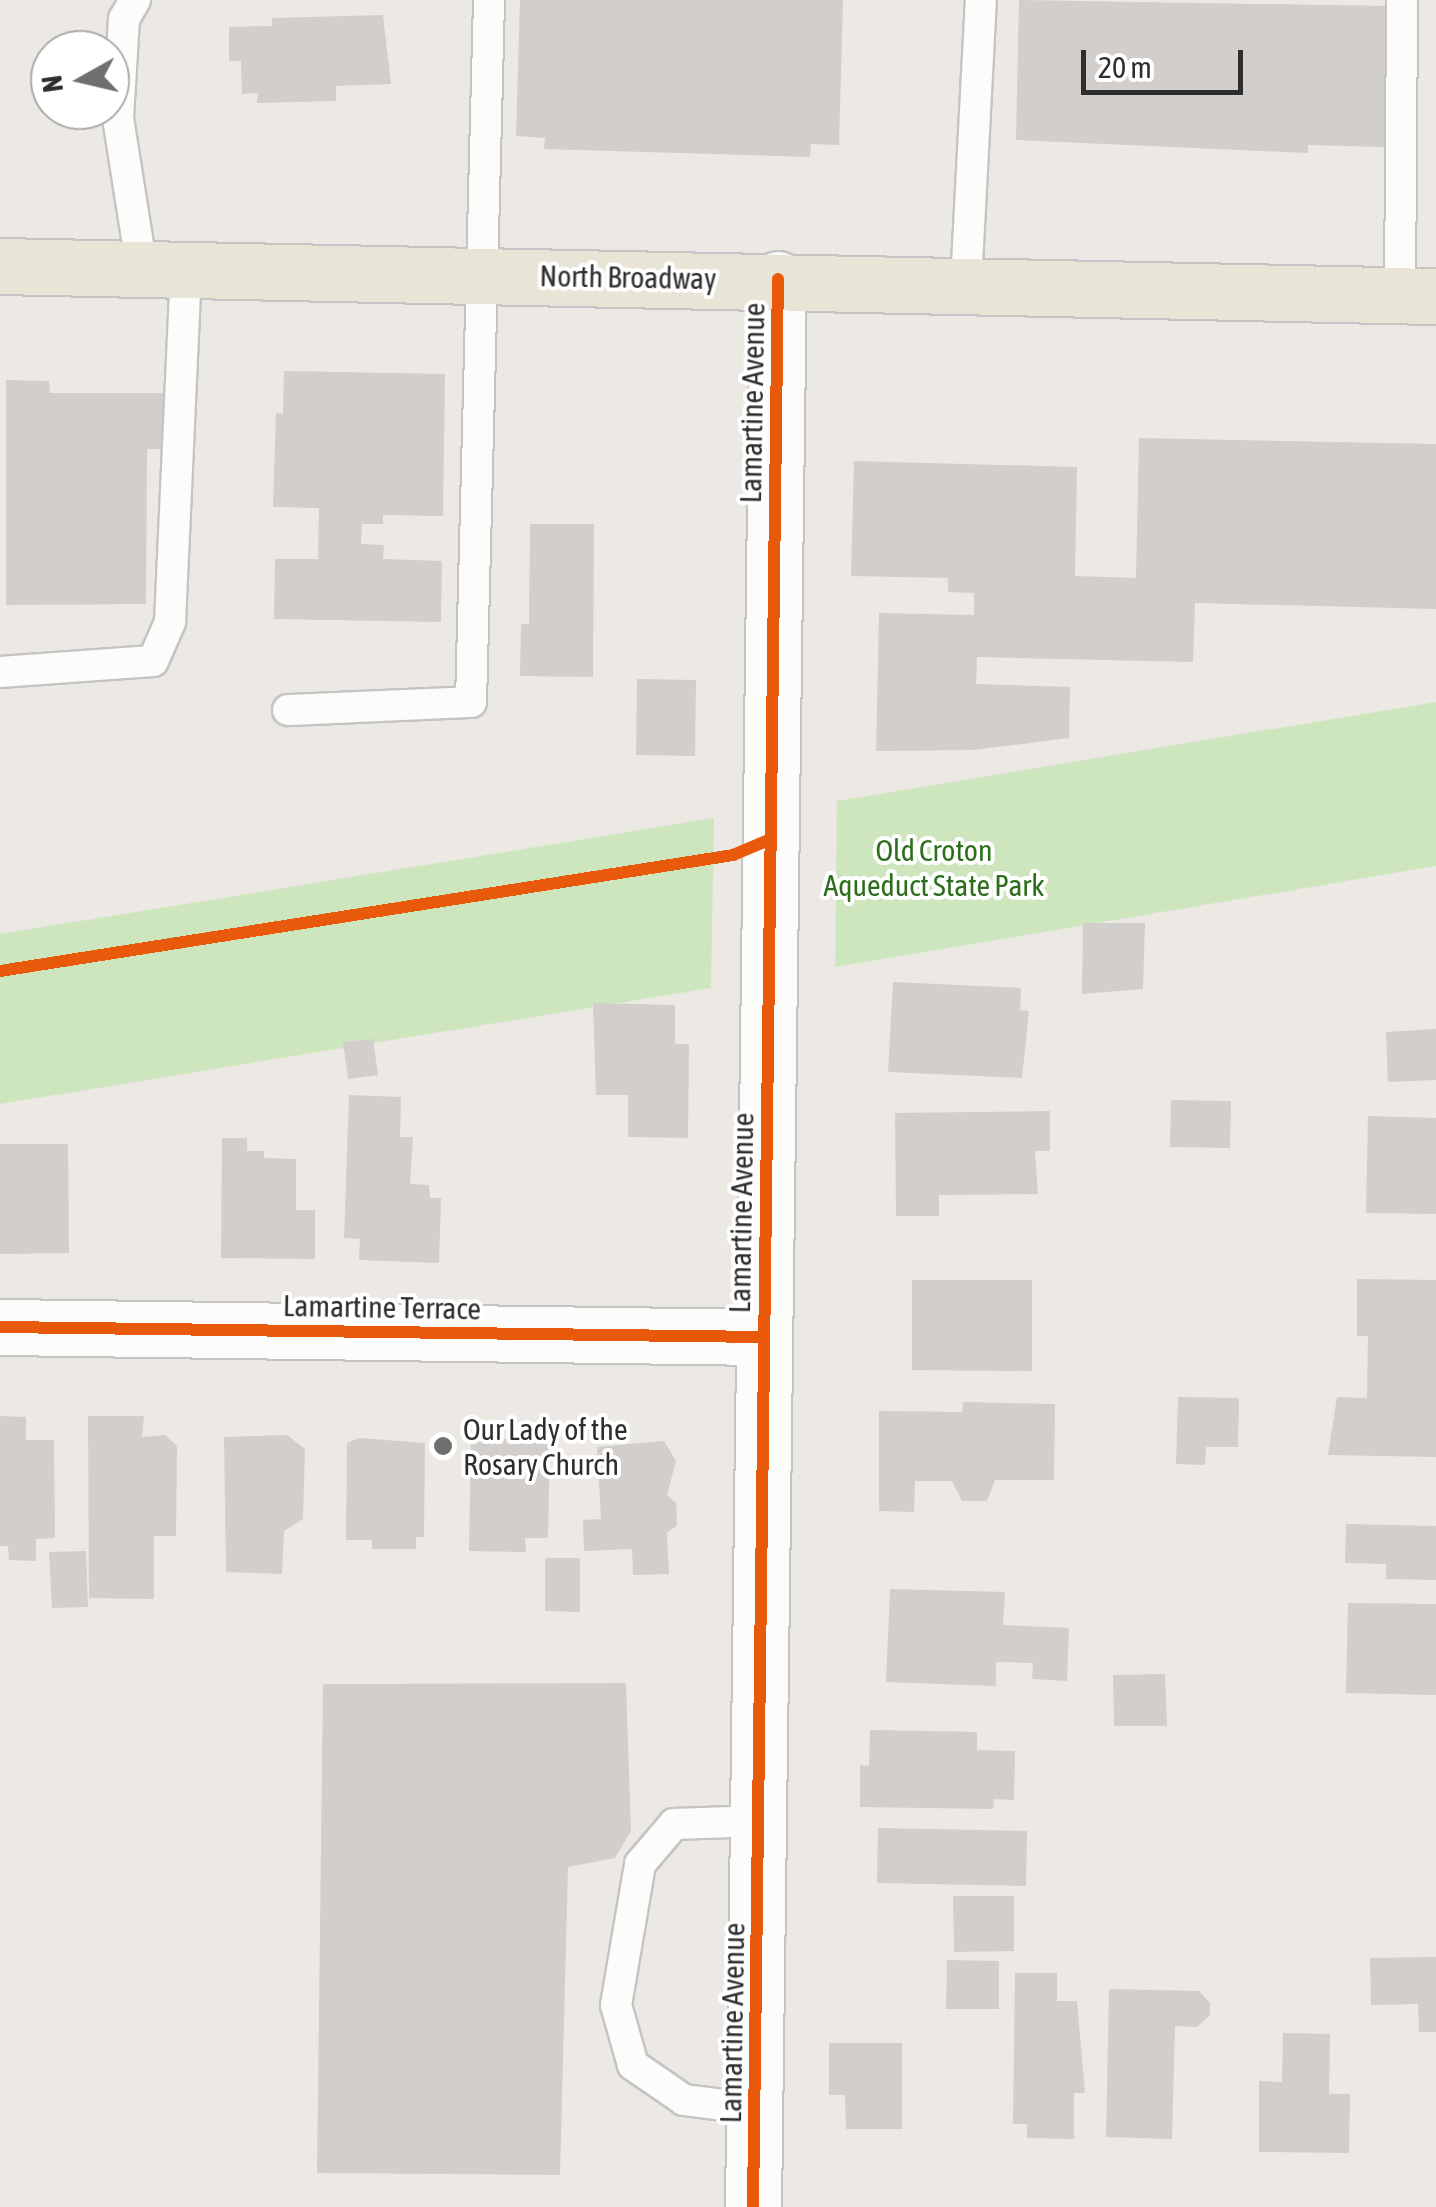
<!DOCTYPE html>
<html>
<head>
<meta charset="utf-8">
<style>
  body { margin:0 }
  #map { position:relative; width:1436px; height:2207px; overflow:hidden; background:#ece8e4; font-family:"Asap Condensed",sans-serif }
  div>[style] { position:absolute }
  .green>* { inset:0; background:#cee6be }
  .building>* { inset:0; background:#d1cecb }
  .roads { filter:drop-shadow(2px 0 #c5c4c5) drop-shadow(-2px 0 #c5c4c5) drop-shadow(0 2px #c5c4c5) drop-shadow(0 -2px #c5c4c5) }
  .service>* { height:30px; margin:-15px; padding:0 15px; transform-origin:15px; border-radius:15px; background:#fcfcfb }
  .minor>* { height:55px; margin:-27.5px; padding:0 27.5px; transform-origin:27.5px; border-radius:27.5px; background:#fcfcfb }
  .primary>* { height:55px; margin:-27.5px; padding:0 27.5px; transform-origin:27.5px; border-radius:27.5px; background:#e8e4d6 }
  .cycleway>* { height:12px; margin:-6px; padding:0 6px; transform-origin:6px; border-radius:6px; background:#e8590c }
  .dots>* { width:28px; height:28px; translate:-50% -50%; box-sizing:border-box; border:5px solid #fff; border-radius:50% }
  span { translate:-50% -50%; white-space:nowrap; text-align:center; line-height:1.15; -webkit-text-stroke:8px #fff; paint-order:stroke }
  .street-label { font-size:30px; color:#2e2e2e }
  .park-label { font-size:30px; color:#2c6e1b }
  .poi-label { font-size:30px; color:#2e2e2e }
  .left { translate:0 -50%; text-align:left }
  .north { position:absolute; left:30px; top:30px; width:100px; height:100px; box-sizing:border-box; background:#fff; border:2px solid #ababab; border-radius:50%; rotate:262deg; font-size:28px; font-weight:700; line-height:40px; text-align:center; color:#2e2e2e }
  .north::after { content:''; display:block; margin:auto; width:35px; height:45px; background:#706f6e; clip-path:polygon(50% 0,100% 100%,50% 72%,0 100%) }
  .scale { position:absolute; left:1081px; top:50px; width:162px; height:45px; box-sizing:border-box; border:5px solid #2e2e2e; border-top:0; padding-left:12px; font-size:30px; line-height:35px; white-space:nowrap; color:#2e2e2e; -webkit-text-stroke:8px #fff; paint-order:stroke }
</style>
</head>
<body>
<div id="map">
  <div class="green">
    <i style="clip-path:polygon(1436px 702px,1436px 866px,835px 967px,837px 801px)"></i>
    <i style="clip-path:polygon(714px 818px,711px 988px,0 1104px,0 934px)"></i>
  </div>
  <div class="building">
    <i style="clip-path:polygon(520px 0,843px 0,839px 145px,811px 144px,810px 157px,544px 149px,545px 138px,516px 136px)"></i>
    <i style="clip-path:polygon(1019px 0,1387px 6px,1384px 147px,1308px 145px,1308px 153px,1016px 140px)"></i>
    <i style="clip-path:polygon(383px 15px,391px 84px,336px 86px,336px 101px,257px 103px,258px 93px,242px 94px,241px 61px,229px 61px,229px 27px,272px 26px,272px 18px)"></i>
    <i style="clip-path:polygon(284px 371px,445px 374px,443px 516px,383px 515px,383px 524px,362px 524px,361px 544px,384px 545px,383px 559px,442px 561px,441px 622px,274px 619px,275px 559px,318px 559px,319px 508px,273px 507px,276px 413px,283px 414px)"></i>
    <i style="clip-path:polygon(6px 380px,49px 381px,50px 393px,163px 393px,164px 449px,147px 449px,146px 604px,6px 605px)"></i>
    <i style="clip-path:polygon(1139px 438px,1436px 444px,1436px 609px,1195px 603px,1193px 662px,977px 657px,976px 684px,1070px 687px,1069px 738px,973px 750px,876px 751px,879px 613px,974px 615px,974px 593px,948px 592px,948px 578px,851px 576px,854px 461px,1077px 467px,1075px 576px,1136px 578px)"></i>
    <i style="clip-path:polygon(530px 524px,594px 524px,593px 677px,520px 676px,521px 624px,529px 624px)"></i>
    <i style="clip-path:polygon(637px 679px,696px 680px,695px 756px,636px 755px)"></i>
    <i style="clip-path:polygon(1083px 923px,1145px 923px,1143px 989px,1082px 994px)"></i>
    <i style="clip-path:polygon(893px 982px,1021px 988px,1020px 1010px,1029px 1011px,1022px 1078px,888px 1072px)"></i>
    <i style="clip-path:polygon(593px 1003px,675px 1005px,675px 1044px,689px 1044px,688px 1138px,628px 1137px,628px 1095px,596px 1095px)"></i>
    <i style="clip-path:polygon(1436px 1029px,1436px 1080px,1388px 1082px,1386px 1032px)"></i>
    <i style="clip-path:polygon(373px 1039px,378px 1075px,348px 1079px,343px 1042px)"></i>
    <i style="clip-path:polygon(349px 1095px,401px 1097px,400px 1137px,413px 1137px,410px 1184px,429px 1185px,430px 1198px,441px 1198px,439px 1263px,359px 1260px,360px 1239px,344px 1238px)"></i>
    <i style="clip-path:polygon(1171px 1100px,1231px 1101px,1230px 1148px,1170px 1147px)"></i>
    <i style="clip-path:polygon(1050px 1111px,1050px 1151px,1035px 1151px,1038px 1194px,939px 1195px,939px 1216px,896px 1216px,895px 1113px)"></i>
    <i style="clip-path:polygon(1368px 1116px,1436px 1118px,1436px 1214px,1366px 1213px)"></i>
    <i style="clip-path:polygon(222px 1138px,247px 1138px,247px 1151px,264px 1151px,264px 1158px,296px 1159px,296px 1210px,315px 1210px,315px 1259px,221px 1258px)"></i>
    <i style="clip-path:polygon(0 1144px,68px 1144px,69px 1253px,0 1254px)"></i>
    <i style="clip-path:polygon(1357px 1279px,1436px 1280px,1436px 1457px,1328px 1455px,1337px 1397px,1367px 1398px,1368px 1336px,1357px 1336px)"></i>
    <i style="clip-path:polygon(912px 1280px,1032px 1280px,1032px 1371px,912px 1370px)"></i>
    <i style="clip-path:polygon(1178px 1397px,1239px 1398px,1238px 1447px,1206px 1447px,1205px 1465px,1176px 1464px)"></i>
    <i style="clip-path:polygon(963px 1402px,1055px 1404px,1054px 1480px,995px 1480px,987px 1501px,962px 1501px,952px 1481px,915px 1481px,914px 1512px,879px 1511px,879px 1411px,962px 1412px)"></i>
    <i style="clip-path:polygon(0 1416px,26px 1417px,26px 1440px,54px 1440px,55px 1538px,36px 1539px,36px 1561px,9px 1560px,8px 1546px,0 1546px)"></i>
    <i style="clip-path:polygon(88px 1416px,144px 1416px,142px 1437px,165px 1435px,177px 1446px,176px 1536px,154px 1536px,154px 1599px,89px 1598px)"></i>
    <i style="clip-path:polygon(287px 1435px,305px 1449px,303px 1519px,284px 1531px,282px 1574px,226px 1572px,224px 1437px)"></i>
    <i style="clip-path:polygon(359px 1438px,425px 1443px,424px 1537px,416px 1537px,416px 1549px,372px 1549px,372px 1540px,346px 1540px,347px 1443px)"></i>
    <i style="clip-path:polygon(471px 1438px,550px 1440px,548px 1538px,525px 1538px,526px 1552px,469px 1551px)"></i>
    <i style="clip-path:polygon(664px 1441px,676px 1461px,667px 1495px,676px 1503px,677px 1525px,667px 1533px,669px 1574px,633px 1575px,632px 1549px,584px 1551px,583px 1520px,601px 1519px,597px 1447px)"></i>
    <i style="clip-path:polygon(1346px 1524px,1436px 1526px,1436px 1580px,1386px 1579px,1386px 1564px,1345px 1563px)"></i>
    <i style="clip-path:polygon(86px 1551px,88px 1607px,52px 1608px,49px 1552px)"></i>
    <i style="clip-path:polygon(545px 1558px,580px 1558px,580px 1612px,545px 1611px)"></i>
    <i style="clip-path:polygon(890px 1589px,1005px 1592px,1003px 1625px,1069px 1628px,1067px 1681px,1032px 1679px,1033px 1663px,996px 1662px,996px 1686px,886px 1682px)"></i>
    <i style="clip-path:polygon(1348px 1603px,1436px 1604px,1436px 1695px,1346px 1693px)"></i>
    <i style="clip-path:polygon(1165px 1674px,1167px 1726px,1114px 1726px,1113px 1675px)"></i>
    <i style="clip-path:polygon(626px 1683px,631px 1831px,615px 1858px,568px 1867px,560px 2175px,317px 2173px,323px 1684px)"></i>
    <i style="clip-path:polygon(870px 1730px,977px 1732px,977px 1750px,1015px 1751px,1014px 1800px,994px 1799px,993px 1809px,860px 1807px,860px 1765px,869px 1766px)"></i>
    <i style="clip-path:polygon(878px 1828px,1027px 1831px,1026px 1886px,877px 1883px)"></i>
    <i style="clip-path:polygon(953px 1896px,1014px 1896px,1014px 1951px,954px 1952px)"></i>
    <i style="clip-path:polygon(1436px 1957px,1436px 2032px,1419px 2032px,1418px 2004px,1371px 2005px,1370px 1958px)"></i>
    <i style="clip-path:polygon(947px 1960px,999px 1961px,999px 2009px,946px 2009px)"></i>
    <i style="clip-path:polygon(1015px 1973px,1057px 1973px,1057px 2001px,1077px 2001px,1085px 2093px,1074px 2093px,1074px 2139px,1027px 2138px,1027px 2124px,1013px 2124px)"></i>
    <i style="clip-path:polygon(1109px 1989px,1199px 1991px,1210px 2003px,1210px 2015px,1197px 2027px,1175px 2026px,1172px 2139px,1106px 2137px)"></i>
    <i style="clip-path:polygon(1283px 2033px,1330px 2034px,1329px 2094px,1350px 2094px,1349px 2153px,1259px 2152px,1259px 2081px,1282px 2082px)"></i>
    <i style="clip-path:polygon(829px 2043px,902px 2043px,902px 2129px,846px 2129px,845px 2095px,829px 2095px)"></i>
  </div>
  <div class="roads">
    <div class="service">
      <i style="left:135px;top:0;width:22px;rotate:120deg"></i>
      <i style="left:124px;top:19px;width:99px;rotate:93.5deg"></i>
      <i style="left:118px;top:118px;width:153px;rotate:81deg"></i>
      <i style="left:966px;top:284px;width:284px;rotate:-87deg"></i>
      <i style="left:1400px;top:295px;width:295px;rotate:-89.6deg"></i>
      <i style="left:0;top:672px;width:153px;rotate:-4.1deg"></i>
      <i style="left:153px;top:661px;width:43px;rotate:-66.4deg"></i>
      <i style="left:170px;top:622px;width:352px;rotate:-87.4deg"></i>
      <i style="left:288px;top:710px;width:183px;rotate:-2.5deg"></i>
      <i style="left:471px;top:702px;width:702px;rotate:-88.53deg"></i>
      <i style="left:755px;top:2109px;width:72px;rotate:-172.8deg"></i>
      <i style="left:684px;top:2100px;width:62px;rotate:-145.5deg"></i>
      <i style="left:633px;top:2065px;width:62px;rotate:-105.8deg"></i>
      <i style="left:616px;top:2005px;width:143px;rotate:-80.3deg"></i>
      <i style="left:640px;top:1864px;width:52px;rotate:-49.6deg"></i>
      <i style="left:674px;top:1824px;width:87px;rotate:-2deg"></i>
    </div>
    <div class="minor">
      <i style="left:0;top:1327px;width:764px;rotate:0.75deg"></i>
      <i style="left:753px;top:2207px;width:1928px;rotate:-89.26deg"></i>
    </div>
    <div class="primary">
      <i style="left:0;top:266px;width:1436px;rotate:1.2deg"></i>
    </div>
  </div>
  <div class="cycleway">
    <i style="left:0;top:971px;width:742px;rotate:-8.99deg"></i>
    <i style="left:733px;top:855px;width:41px;rotate:-22.8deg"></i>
    <i style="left:0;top:1327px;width:764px;rotate:0.75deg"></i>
    <i style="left:753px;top:2207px;width:1928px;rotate:-89.26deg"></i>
  </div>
  <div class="dots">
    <i style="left:443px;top:1446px;background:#706f6e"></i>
  </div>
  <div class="street-label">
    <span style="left:628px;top:277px;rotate:1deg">North Broadway</span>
    <span style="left:752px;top:403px;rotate:-89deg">Lamartine Avenue</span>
    <span style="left:741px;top:1213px;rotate:-89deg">Lamartine Avenue</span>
    <span style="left:382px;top:1307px;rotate:1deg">Lamartine Terrace</span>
    <span style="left:732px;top:2023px;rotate:-89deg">Lamartine Avenue</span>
  </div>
  <div class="park-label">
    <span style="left:934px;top:867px">Old Croton<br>Aqueduct State Park</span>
  </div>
  <div class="poi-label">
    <span class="left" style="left:463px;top:1446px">Our Lady of the<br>Rosary Church</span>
  </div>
  <div class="north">N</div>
  <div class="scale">20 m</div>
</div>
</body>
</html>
